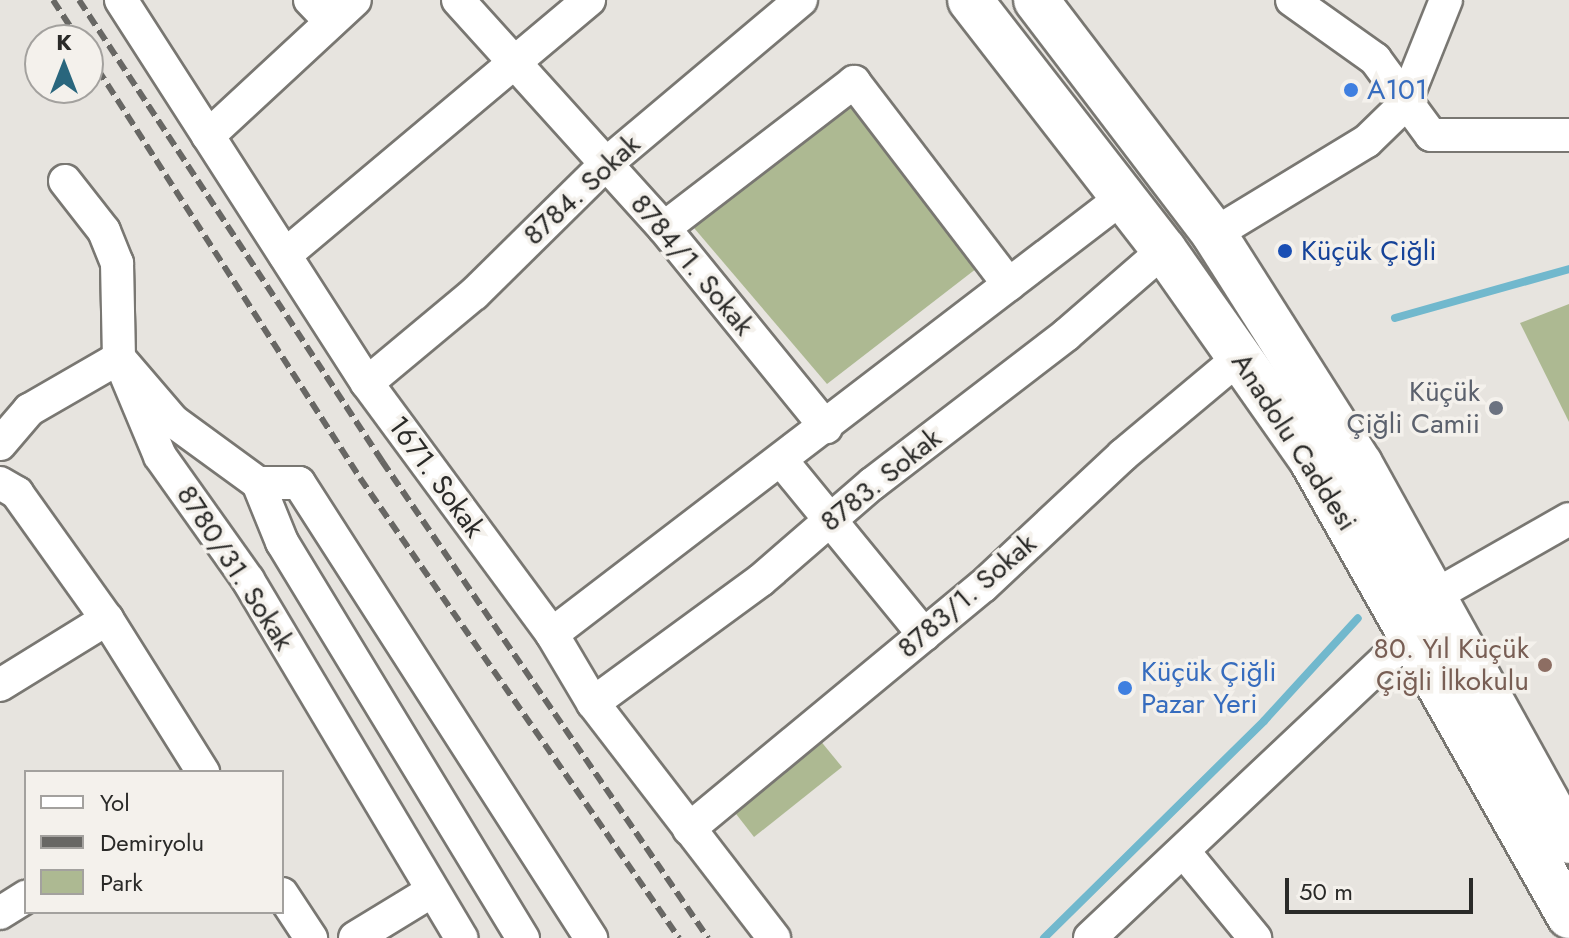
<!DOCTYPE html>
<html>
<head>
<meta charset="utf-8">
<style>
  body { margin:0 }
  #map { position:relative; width:1569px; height:938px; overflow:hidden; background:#e7e4df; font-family:Jost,sans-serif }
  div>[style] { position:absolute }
  .green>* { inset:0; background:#adb992 }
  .stream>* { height:8px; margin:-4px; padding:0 4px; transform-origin:4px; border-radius:4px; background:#71b8cd }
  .roads { filter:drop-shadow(2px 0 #797772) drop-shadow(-2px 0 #797772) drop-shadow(0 2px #797772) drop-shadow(0 -2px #797772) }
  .minor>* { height:32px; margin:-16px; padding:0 16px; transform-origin:16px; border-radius:16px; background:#fff }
  .highway>* { height:44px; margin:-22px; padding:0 22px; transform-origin:22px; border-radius:22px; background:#fff }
  .rail>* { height:6px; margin-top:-3px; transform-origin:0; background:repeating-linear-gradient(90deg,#686764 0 12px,transparent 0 18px) }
  .dots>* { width:22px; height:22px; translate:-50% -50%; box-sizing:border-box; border:4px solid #f4f1ec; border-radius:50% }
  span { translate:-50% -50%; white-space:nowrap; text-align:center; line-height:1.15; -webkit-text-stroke:7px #f4f1ec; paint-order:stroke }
  .shop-label { font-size:28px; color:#366cbe }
  .left { translate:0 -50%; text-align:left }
  .street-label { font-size:28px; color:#2a2a28 }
  .transit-label { font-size:28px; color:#164399 }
  .worship-label { font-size:28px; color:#5b616d }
  .right { translate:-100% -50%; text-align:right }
  .education-label { font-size:28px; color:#785e54 }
  .legend { position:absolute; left:24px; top:770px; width:260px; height:144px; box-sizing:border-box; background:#f4f1ec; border:2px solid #a3a19e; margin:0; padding:10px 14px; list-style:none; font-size:24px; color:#2a2a28 }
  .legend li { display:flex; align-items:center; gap:16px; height:40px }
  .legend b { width:40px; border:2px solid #a3a19e }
  .north { position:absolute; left:24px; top:24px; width:80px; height:80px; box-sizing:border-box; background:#f4f1ec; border:2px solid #a3a19e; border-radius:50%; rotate:0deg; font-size:22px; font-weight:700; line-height:32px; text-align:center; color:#2a2a28 }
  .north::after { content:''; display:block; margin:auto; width:28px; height:36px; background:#29667d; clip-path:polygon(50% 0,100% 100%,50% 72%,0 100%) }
  .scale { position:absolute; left:1285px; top:878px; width:188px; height:36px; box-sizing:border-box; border:4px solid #2a2a28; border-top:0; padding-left:10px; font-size:24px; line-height:28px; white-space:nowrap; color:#2a2a28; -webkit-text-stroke:6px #f4f1ec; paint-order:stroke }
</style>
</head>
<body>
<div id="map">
  <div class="green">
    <i style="clip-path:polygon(849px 93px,981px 265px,827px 384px,683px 215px)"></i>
    <i style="clip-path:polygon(1569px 304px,1569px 422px,1520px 323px)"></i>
    <i style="clip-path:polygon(819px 739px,842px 767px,754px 837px,733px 810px)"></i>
  </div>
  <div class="stream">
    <i style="left:1395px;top:318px;width:181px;rotate:-15.7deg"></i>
    <i style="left:1044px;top:938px;width:309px;rotate:-44.6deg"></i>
    <i style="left:1264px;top:721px;width:139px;rotate:-47.6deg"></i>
  </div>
  <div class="roads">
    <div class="minor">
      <i style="left:121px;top:0;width:455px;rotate:57.3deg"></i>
      <i style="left:367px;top:383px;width:312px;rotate:53.6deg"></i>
      <i style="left:552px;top:634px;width:80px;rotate:59.3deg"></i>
      <i style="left:593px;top:703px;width:297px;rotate:52.4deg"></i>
      <i style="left:310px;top:0;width:30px;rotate:46deg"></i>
      <i style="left:458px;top:0;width:307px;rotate:47.9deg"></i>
      <i style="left:664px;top:228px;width:257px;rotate:50.9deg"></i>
      <i style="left:1292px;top:0;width:102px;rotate:35.4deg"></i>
      <i style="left:1375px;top:59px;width:94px;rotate:53.6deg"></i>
      <i style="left:1431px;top:135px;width:138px"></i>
      <i style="left:208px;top:136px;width:200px;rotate:-42.8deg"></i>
      <i style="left:65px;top:181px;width:63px;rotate:52deg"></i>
      <i style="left:104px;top:231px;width:35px;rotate:68deg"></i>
      <i style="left:117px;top:263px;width:95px;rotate:88.8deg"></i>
      <i style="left:119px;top:358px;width:106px;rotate:67.3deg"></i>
      <i style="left:160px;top:456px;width:152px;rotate:54.6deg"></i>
      <i style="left:248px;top:580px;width:417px;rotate:59.2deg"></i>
      <i style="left:664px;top:228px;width:240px;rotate:-37.5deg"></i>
      <i style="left:854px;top:82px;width:255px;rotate:52.6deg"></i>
      <i style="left:1214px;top:234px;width:179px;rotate:-31.3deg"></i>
      <i style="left:1367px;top:141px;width:52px;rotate:-44.2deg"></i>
      <i style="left:1404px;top:105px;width:113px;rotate:-68.2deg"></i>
      <i style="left:285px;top:255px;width:397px;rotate:-40deg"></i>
      <i style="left:367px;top:383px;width:139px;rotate:-39.8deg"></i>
      <i style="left:474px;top:294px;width:185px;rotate:-44.6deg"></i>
      <i style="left:606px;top:164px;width:255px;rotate:-40.1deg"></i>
      <i style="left:0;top:444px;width:45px;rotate:-49.5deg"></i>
      <i style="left:29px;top:410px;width:104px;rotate:-30deg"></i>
      <i style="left:119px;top:358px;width:83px;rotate:49.4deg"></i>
      <i style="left:173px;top:421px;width:105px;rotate:36.1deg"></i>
      <i style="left:258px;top:483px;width:64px;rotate:67.9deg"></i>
      <i style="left:282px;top:542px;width:464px;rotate:58.7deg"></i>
      <i style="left:781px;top:460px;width:226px;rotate:50.7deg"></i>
      <i style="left:0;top:483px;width:20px;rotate:30deg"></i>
      <i style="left:17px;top:493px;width:155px;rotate:54.5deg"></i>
      <i style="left:107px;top:619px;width:181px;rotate:57.9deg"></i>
      <i style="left:258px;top:483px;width:41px"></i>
      <i style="left:299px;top:483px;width:541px;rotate:57.31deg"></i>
      <i style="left:1434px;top:596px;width:155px;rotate:-29.7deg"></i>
      <i style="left:552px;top:634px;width:719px;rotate:-37.43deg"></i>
      <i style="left:0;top:685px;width:126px;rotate:-31.7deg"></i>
      <i style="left:593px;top:703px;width:208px;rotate:-36.2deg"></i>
      <i style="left:761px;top:580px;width:147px;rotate:-40.9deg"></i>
      <i style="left:872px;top:484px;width:245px;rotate:-37.5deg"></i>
      <i style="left:1066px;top:335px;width:130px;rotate:-40.9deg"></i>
      <i style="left:689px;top:829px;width:381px;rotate:-39.6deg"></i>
      <i style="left:983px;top:586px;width:192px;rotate:-43.1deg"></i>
      <i style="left:1123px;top:455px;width:153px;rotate:-39.9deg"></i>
      <i style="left:1184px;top:852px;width:112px;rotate:50.5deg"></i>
      <i style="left:282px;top:894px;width:53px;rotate:56.6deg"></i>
      <i style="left:0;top:913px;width:31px;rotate:-32deg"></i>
      <i style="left:355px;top:938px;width:90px;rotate:-31.4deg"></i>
      <i style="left:1090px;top:938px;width:442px;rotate:-43.3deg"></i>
    </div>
    <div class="highway">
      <i style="left:970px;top:0;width:316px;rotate:52.2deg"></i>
      <i style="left:1164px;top:250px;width:256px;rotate:54.9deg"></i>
      <i style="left:1311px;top:459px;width:525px;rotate:60.55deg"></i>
      <i style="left:1036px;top:0;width:294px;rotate:52.7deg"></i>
      <i style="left:1214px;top:234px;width:272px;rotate:57.6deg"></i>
      <i style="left:1360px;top:464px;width:431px;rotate:61deg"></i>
    </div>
  </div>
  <div class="rail">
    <i style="left:53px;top:0;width:48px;rotate:57deg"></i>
    <i style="left:79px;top:0;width:552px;rotate:56.68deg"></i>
    <i style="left:382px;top:461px;width:578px;rotate:55.65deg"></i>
    <i style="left:88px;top:54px;width:504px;rotate:57.32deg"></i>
    <i style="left:360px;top:478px;width:560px;rotate:55.26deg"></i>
  </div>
  <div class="dots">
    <i style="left:1351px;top:90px;background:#3f7fe0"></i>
    <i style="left:1285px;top:251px;background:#1a4fb4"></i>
    <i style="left:1496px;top:408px;background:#6b7280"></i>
    <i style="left:1545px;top:665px;background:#8d6e63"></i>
    <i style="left:1125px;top:688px;background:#3f7fe0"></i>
  </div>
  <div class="shop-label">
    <span class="left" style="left:1367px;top:90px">A101</span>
    <span class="left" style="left:1141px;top:688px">Küçük Çiğli<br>Pazar Yeri</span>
  </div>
  <div class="street-label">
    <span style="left:582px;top:190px;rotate:-43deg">8784. Sokak</span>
    <span style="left:692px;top:265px;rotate:50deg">8784/1. Sokak</span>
    <span style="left:1294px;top:442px;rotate:57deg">Anadolu Caddesi</span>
    <span style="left:436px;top:477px;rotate:54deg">1671. Sokak</span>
    <span style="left:881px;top:480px;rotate:-39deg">8783. Sokak</span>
    <span style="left:235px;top:568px;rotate:57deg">8780/31. Sokak</span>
    <span style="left:967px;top:596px;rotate:-41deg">8783/1. Sokak</span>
  </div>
  <div class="transit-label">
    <span class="left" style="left:1301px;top:251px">Küçük Çiğli</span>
  </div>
  <div class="worship-label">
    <span class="right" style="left:1480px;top:408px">Küçük<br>Çiğli Camii</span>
  </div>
  <div class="education-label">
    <span class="right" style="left:1529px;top:665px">80. Yıl Küçük<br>Çiğli İlkokulu</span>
  </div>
  <ul class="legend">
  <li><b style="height:10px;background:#fff"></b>Yol</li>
  <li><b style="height:10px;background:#686764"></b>Demiryolu</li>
  <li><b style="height:22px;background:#adb992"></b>Park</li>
  </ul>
  <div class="north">K</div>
  <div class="scale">50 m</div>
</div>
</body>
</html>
